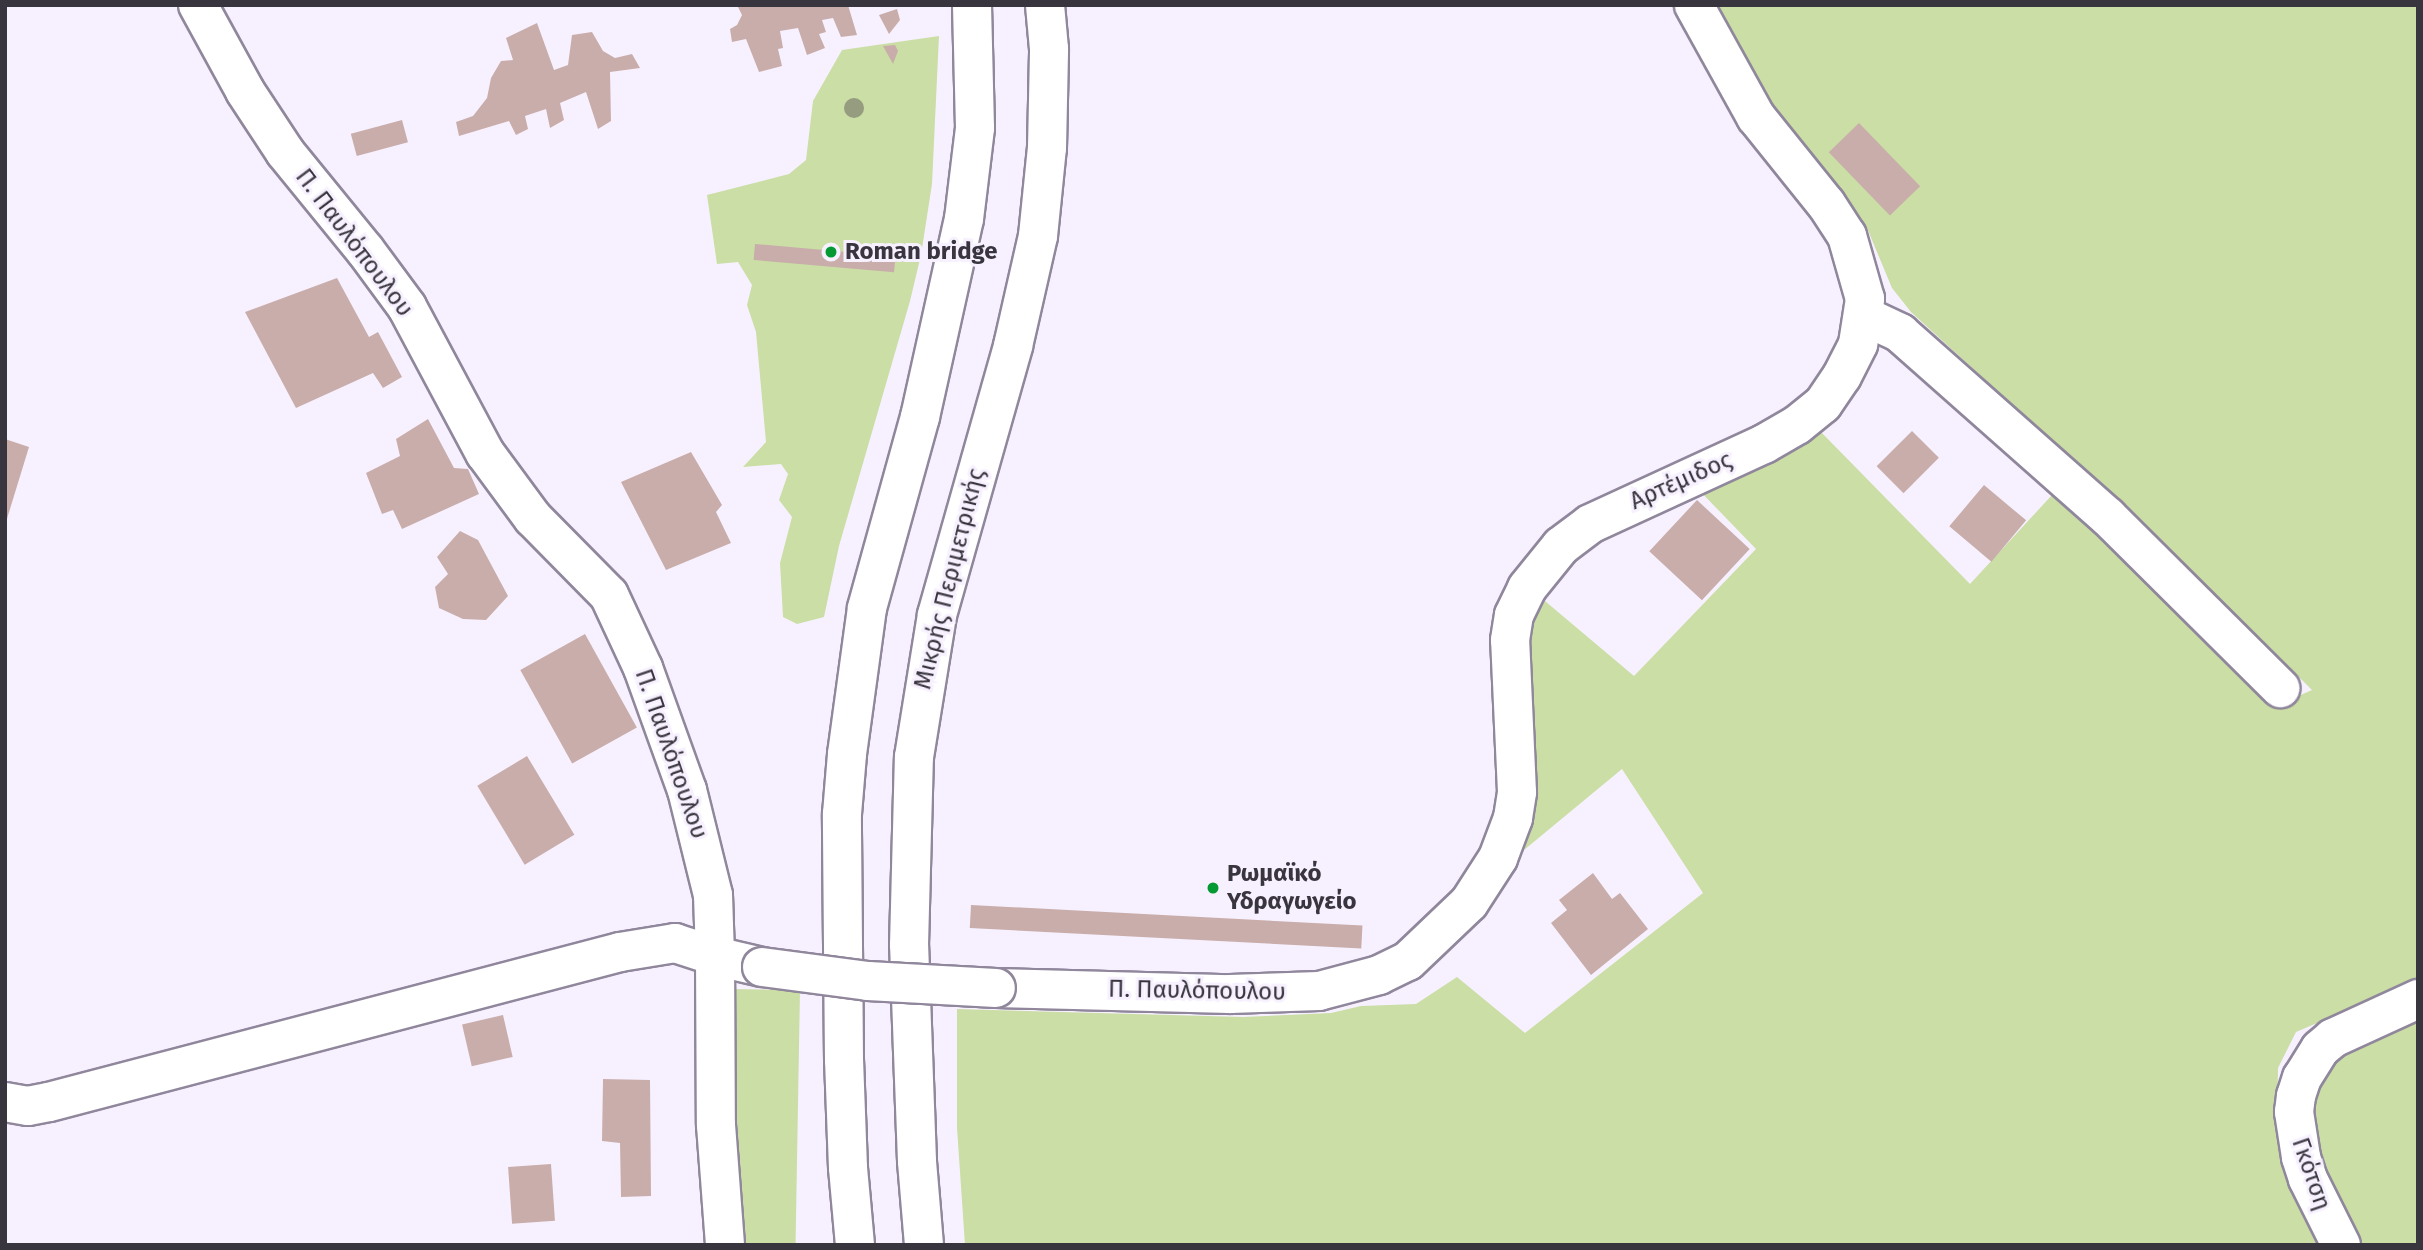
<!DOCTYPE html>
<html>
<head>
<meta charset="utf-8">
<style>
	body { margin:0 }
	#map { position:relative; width:2423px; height:1250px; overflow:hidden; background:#f7f1ff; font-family:"Fira Sans",sans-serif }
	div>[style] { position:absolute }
	.green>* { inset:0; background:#cadea5; transform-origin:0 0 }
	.building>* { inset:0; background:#c9adab; transform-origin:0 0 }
	.roads { filter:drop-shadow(2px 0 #90879c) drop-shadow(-2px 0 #90879c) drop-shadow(0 2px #90879c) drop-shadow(0 -2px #90879c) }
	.minor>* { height:38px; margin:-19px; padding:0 19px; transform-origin:19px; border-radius:19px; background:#fff }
	.major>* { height:38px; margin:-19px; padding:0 19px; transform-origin:19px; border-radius:19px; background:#fff }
	.bridges { filter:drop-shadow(2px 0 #90879c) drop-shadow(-2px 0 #90879c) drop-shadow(0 2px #90879c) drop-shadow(0 -2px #90879c) }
	.minor-bridge>* { height:38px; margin:-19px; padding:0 19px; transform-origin:19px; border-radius:19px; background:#fff }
	.trees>* { width:20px; height:20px; margin:-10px; border-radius:50%; background:#959c7f }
	.dots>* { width:19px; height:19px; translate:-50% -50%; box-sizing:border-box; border:4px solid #f7f1ff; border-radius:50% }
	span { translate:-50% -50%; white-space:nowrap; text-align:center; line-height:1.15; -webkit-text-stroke:6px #f7f1ff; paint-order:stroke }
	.street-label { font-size:24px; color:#39353e }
	.poi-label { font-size:24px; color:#39353e; font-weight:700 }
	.left { translate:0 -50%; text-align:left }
	.frame { position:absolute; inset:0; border:7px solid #39353e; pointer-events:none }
</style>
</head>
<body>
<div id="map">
	<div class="green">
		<i style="clip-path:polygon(1711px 5px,2418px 5px,2418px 980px,2296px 1032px,2278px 1068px,2277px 1120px,2304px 1219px,2320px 1245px,965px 1245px,957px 1128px,957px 1009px,1243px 1017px,1331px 1013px,1361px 1006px,1416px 1004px,1457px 977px,1525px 1033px,1703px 893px,1622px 769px,1524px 850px,1536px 795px,1528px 634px,1539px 596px,1634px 676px,1756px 549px,1697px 488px,1821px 432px,1970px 584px,2052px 495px,2115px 551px,2276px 706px,2312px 690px,2159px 539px,1911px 312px,1892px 288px,1867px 228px,1786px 131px)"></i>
		<i style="clip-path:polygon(939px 36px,932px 184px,921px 255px,910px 301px,839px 546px,824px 617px,797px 624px,783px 617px,780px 563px,792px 517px,779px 500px,788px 474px,781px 464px,743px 467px,766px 442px,756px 332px,747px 305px,752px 285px,738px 262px,717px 264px,707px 195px,789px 174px,806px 160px,813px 101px,842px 50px)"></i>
		<i style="left:730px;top:989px;width:70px;height:256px;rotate:1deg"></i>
		<i style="clip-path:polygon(2418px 1017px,2418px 1245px,2362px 1245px,2320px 1156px,2314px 1117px,2315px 1095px,2327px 1072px,2338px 1059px)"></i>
	</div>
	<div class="building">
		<i style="clip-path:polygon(737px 5px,848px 5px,857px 35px,841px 37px,833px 18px,822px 20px,826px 32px,819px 34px,825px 48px,807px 55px,798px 28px,780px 31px,783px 48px,778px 49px,782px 66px,759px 72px,746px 39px,732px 42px,730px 29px,737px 25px,742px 15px)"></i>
		<i style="clip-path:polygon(897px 9px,900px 20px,889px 34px,879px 15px)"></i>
		<i style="clip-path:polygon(537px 23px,554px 70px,568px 65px,572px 35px,592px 32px,603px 51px,615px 58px,632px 54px,640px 68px,610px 72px,611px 121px,598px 129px,586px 92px,560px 103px,564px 120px,550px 128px,546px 109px,525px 116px,528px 129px,516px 135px,509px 121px,459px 136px,456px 122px,473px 116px,487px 98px,491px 78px,501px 61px,513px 60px,506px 38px)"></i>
		<i style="clip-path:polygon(895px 45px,898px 51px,893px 64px,883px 46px)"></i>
		<i style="left:402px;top:120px;width:23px;height:53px;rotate:75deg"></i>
		<i style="left:1859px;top:123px;width:88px;height:42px;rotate:46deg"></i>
		<i style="left:755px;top:244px;width:141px;height:16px;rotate:5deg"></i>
		<i style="clip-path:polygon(337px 278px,369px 337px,378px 332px,402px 377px,383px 388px,373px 373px,296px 408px,245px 312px)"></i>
		<i style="clip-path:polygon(428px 419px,454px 468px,468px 469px,479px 494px,402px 529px,393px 510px,382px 514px,366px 473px,400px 456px,396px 439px)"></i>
		<i style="left:1912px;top:431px;width:38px;height:50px;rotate:45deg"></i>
		<i style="clip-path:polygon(5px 439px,29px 447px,6px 522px,5px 522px)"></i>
		<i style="clip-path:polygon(691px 452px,722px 505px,716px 512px,731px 543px,666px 570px,621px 482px)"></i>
		<i style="left:1984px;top:485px;width:55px;height:54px;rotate:40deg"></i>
		<i style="left:1697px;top:500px;width:72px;height:70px;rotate:43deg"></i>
		<i style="clip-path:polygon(460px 531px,478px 540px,508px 596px,486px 620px,463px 619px,439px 608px,435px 587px,448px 574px,437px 557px)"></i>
		<i style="left:585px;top:634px;width:107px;height:74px;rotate:61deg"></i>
		<i style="left:527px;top:756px;width:92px;height:58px;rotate:59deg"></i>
		<i style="clip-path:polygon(1593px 873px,1612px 899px,1620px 893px,1648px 929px,1591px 975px,1551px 923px,1567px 910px,1559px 900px)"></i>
		<i style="left:971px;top:905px;width:392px;height:23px;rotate:3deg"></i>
		<i style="left:503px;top:1015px;width:43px;height:42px;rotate:77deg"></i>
		<i style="clip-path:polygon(603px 1079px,650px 1080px,651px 1196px,621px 1197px,620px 1143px,602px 1141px)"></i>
		<i style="left:551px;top:1164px;width:57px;height:43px;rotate:86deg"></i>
	</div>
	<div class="roads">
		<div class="minor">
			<i style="left:198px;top:5px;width:98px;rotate:61.3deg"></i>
			<i style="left:245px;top:91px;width:73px;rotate:56.7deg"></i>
			<i style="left:285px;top:152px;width:127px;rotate:50.8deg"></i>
			<i style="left:365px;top:250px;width:71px;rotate:53.6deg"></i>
			<i style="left:407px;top:307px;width:166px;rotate:61.9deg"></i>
			<i style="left:485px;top:453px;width:81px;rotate:53.6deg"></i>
			<i style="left:533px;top:518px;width:108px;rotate:45.4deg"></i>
			<i style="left:609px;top:595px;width:81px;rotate:65deg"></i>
			<i style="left:643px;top:668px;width:130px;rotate:70.2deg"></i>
			<i style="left:687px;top:790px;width:108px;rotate:76.1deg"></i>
			<i style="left:713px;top:895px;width:61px;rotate:88.1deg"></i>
			<i style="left:715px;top:956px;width:48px;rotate:13.2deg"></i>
			<i style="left:1864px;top:316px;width:40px;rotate:25deg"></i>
			<i style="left:1900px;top:333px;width:278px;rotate:41.5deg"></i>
			<i style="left:2108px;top:517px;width:243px;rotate:44.8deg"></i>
			<i style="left:996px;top:988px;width:234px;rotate:1.5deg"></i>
			<i style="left:1230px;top:994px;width:89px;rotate:-1.9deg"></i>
			<i style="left:1319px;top:991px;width:62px;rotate:-14.9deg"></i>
			<i style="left:1379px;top:975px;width:32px;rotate:-26deg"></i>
			<i style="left:1408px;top:961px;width:84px;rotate:-43.6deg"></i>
			<i style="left:1469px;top:903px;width:54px;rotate:-57.2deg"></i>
			<i style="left:1498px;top:858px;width:43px;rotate:-69.4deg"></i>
			<i style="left:1513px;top:818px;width:26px;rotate:-81deg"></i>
			<i style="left:1517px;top:792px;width:152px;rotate:-92.6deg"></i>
			<i style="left:1510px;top:640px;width:25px;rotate:-81deg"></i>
			<i style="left:1514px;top:615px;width:30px;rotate:-64deg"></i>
			<i style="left:1527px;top:588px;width:54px;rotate:-51deg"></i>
			<i style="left:1561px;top:546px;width:36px;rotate:-37deg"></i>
			<i style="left:1590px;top:524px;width:192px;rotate:-24.7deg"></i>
			<i style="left:1764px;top:444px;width:38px;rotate:-30deg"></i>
			<i style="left:1797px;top:425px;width:33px;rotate:-39deg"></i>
			<i style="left:1823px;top:404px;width:34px;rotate:-56deg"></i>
			<i style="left:1842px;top:376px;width:36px;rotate:-63deg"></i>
			<i style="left:1858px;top:344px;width:46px;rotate:-81.2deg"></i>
			<i style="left:1865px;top:299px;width:66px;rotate:-105.9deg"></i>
			<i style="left:1847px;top:236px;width:38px;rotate:-123deg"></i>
			<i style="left:1826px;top:204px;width:112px;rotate:-128.8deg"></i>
			<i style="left:1756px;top:117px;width:128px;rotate:-119deg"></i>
			<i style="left:5px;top:1102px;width:23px;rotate:10deg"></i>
			<i style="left:28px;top:1106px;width:21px;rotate:-11deg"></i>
			<i style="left:49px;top:1102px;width:590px;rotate:-14.72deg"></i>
			<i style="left:620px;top:952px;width:56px;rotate:-9.3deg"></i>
			<i style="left:675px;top:943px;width:42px;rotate:18deg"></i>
			<i style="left:715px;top:956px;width:169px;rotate:89.7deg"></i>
			<i style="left:716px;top:1125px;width:120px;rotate:85.7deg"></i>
			<i style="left:2341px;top:1245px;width:74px;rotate:-116.6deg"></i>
			<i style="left:2308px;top:1179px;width:23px;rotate:-108deg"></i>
			<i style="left:2301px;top:1157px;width:46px;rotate:-98.8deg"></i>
			<i style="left:2294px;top:1112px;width:16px;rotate:-83deg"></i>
			<i style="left:2296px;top:1096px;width:19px;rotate:-72deg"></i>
			<i style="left:2302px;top:1078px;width:34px;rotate:-58deg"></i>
			<i style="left:2320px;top:1049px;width:17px;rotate:-40deg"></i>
			<i style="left:2333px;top:1038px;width:94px;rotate:-24.6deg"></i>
		</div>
		<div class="major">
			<i style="left:855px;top:1245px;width:77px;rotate:-95.2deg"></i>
			<i style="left:848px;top:1168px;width:108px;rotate:-92.1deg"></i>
			<i style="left:844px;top:1060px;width:246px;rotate:-90.5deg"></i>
			<i style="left:842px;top:814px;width:60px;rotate:-85.2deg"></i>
			<i style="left:847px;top:754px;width:147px;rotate:-82.2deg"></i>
			<i style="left:867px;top:608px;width:198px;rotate:-74.5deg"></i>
			<i style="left:920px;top:417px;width:203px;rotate:-77.5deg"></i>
			<i style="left:964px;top:219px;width:92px;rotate:-83.1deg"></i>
			<i style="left:975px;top:128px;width:123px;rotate:-91.4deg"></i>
			<i style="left:924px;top:1245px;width:84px;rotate:-94.8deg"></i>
			<i style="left:917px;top:1161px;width:216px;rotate:-92.1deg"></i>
			<i style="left:909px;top:945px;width:188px;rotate:-88.5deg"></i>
			<i style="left:914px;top:757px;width:144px;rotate:-80.8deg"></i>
			<i style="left:937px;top:615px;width:280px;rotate:-74.2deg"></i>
			<i style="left:1013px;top:346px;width:113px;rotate:-77.2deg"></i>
			<i style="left:1038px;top:236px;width:88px;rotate:-84.2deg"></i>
			<i style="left:1047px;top:148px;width:99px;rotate:-88.8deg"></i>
			<i style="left:1049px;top:49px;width:44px;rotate:-95.2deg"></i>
		</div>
	</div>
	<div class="bridges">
		<div class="minor-bridge">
			<i style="left:762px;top:967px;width:107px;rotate:7.5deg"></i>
			<i style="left:868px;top:981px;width:128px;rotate:3.1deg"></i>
		</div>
	</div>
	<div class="trees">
		<i style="left:854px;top:108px"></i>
	</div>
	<div class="dots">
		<i style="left:831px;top:252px;background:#049932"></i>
		<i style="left:1213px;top:888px;background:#049932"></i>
	</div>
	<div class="street-label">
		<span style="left:354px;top:243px;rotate:53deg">Π. Παυλόπουλου</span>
		<span style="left:1681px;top:481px;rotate:-24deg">Αρτέμιδος</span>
		<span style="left:950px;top:579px;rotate:-76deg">Μικρής Περιμετρικής</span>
		<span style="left:671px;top:754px;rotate:71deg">Π. Παυλόπουλου</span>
		<span style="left:1197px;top:991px;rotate:1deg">Π. Παυλόπουλου</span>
		<span style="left:2311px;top:1174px;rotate:71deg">Γκότση</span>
	</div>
	<div class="poi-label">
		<span class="left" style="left:845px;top:252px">Roman bridge</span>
		<span class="left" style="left:1227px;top:888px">Ρωμαϊκό<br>Υδραγωγείο</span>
	</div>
	<div class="frame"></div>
</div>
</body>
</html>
